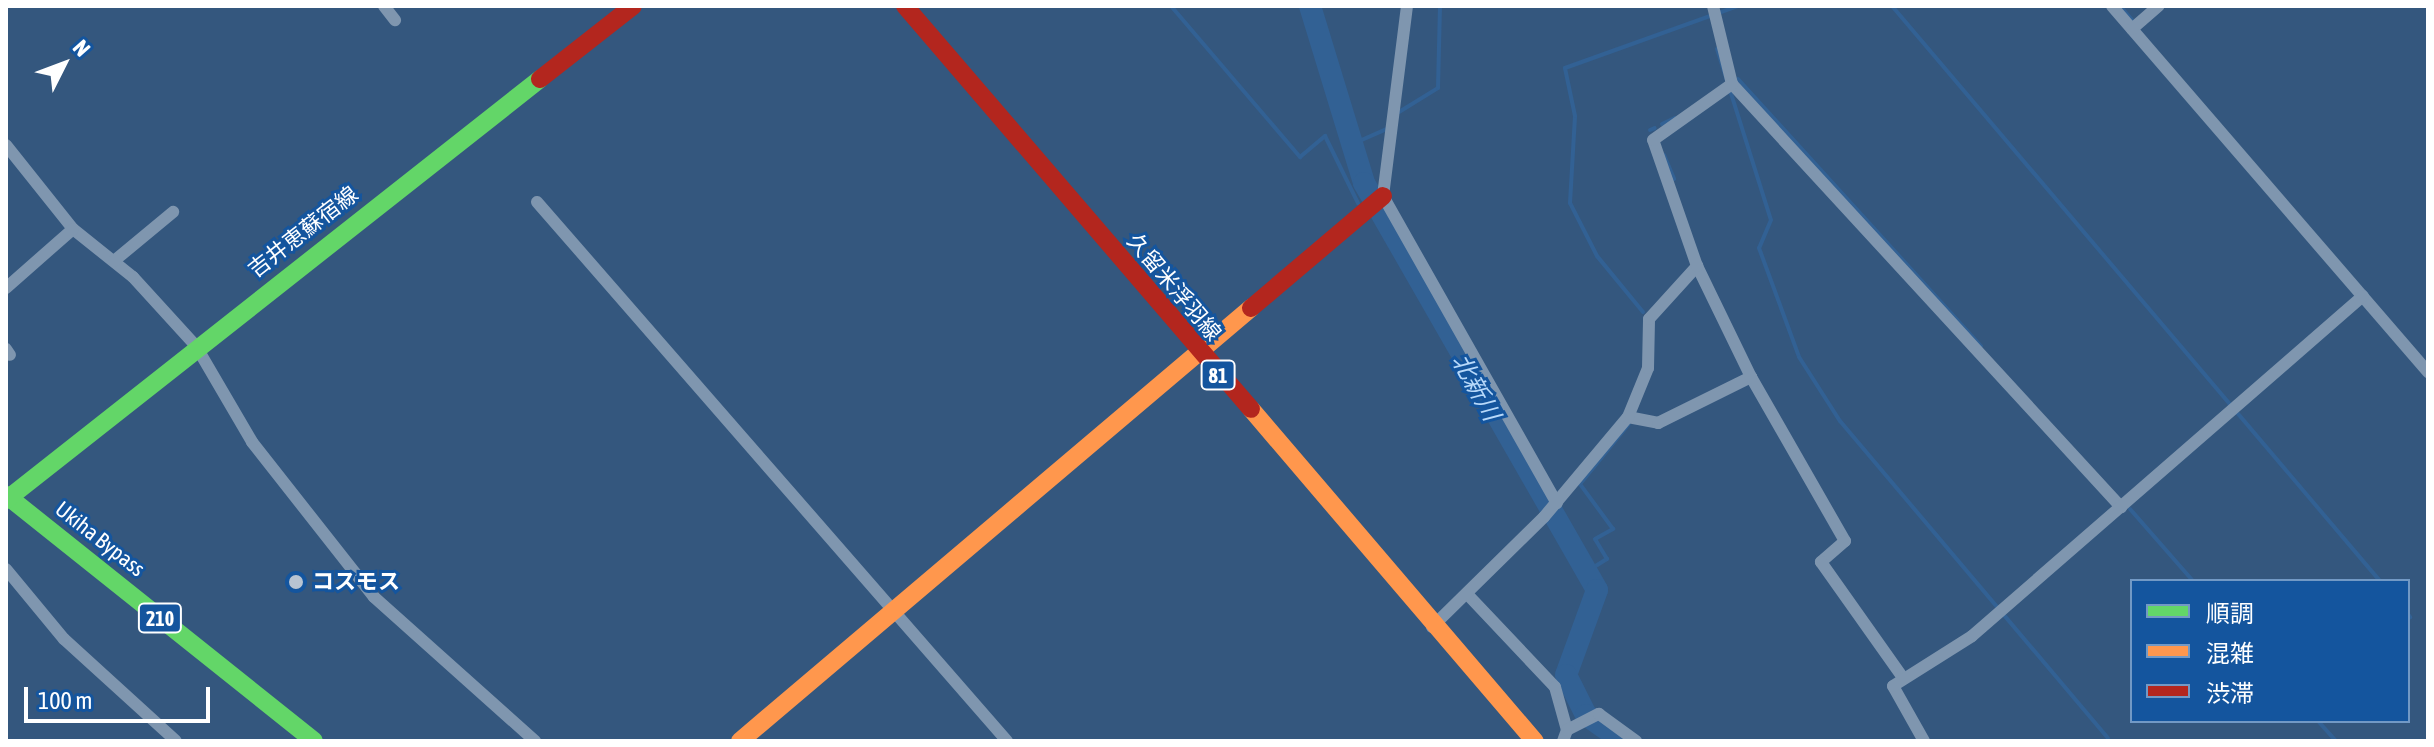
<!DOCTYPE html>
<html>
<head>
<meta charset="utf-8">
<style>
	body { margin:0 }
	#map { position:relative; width:2434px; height:747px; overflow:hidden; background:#34577e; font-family:"Asap Condensed","Noto Sans JP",sans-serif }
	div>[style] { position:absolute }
	.stream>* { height:4px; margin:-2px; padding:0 2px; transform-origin:2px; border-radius:2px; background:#326194 }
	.river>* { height:22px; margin:-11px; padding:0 11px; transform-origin:11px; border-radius:11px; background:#326194 }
	.street>* { height:12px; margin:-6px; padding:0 6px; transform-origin:6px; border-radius:6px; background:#7f96af }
	.fast>* { height:18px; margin:-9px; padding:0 9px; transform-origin:9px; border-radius:9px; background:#63d668 }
	.slow>* { height:18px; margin:-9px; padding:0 9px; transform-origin:9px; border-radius:9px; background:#ff974d }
	.jam>* { height:18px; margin:-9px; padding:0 9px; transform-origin:9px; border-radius:9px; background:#b3261e }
	.dots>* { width:22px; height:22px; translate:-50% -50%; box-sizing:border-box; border:4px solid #14559e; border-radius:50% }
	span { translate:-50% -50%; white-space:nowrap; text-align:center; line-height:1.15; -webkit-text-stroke:6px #14559e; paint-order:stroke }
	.shield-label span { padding:2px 6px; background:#14559e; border:2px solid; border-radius:6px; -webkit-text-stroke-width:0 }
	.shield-label { font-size:20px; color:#fff; font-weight:700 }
	.street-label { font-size:22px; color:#fff }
	.poi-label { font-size:22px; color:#fff; font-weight:700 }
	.left { translate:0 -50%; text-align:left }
	.water-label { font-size:24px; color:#b8d9fa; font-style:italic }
	.frame { position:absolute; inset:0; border:8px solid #fff; pointer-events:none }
	.legend { position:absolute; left:2130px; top:579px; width:280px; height:144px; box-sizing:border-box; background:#14559e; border:2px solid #7299c5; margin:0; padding:10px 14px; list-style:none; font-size:24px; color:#fff }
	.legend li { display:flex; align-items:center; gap:16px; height:40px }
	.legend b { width:40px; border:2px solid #7299c5 }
	.north { position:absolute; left:24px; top:24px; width:80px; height:80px; -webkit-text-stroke:6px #14559e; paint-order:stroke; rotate:48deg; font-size:22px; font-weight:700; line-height:32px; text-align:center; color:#fff }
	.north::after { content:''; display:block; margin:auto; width:28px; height:36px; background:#fff; clip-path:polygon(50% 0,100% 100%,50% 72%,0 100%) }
	.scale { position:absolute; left:24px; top:687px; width:186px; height:36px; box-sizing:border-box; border:4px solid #fff; border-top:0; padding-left:10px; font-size:24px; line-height:28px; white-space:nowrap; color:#fff; -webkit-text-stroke:6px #14559e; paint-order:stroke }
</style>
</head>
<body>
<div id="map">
	<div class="stream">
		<i style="left:1171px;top:6px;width:199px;rotate:49.5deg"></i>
		<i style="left:1300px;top:157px;width:33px;rotate:-40deg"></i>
		<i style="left:1325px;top:136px;width:75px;rotate:63.8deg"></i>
		<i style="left:1892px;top:6px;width:754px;rotate:49.68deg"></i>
		<i style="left:2120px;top:6px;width:18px;rotate:49deg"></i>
		<i style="left:1717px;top:49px;width:179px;rotate:72.5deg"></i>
		<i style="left:1771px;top:220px;width:30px;rotate:113deg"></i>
		<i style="left:1759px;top:248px;width:116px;rotate:69.8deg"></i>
		<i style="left:1799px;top:357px;width:76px;rotate:57.4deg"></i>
		<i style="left:1840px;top:421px;width:415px;rotate:49.8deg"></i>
		<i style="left:1738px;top:79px;width:361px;rotate:47.7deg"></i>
		<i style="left:1399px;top:112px;width:46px;rotate:-31.6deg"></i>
		<i style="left:1438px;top:88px;width:82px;rotate:-88.6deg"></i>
		<i style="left:1662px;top:124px;width:14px;rotate:-25deg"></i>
		<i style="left:1650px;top:130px;width:5px;rotate:-22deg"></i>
		<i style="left:1348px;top:146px;width:45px;rotate:-23.7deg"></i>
		<i style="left:1664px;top:155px;width:26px;rotate:67deg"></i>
		<i style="left:1370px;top:195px;width:1px;rotate:-90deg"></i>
		<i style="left:1643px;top:312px;width:72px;rotate:-129.4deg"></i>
		<i style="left:1597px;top:256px;width:59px;rotate:-117deg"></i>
		<i style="left:1570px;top:203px;width:87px;rotate:-86.7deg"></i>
		<i style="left:1575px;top:116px;width:49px;rotate:-101.8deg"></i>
		<i style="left:1565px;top:68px;width:184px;rotate:-19.7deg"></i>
		<i style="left:2130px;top:509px;width:96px;rotate:48.8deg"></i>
		<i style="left:1586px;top:572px;width:25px;rotate:-32deg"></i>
		<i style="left:1607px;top:559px;width:23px;rotate:-121deg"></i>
		<i style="left:1595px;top:539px;width:21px;rotate:-29deg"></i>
		<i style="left:1613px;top:529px;width:56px;rotate:-126.3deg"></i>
		<i style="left:1580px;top:484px;width:77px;rotate:-50.8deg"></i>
		<i style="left:2408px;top:614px;width:4px;rotate:56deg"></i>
		<i style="left:2318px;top:721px;width:27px;rotate:48deg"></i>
	</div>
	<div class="river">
		<i style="left:1310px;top:6px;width:185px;rotate:73deg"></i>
		<i style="left:1364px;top:183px;width:469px;rotate:60.2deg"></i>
		<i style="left:1597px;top:590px;width:90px;rotate:110deg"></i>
		<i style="left:1566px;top:675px;width:45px;rotate:63.4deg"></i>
		<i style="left:1586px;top:715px;width:45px;rotate:35.1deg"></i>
	</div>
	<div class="street">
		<i style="left:384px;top:6px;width:18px;rotate:52deg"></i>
		<i style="left:1407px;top:6px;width:192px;rotate:97.2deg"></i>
		<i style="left:1383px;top:196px;width:353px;rotate:60.5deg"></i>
		<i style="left:1713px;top:6px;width:80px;rotate:76.3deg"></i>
		<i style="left:1732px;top:84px;width:575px;rotate:47.4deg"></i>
		<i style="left:2112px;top:6px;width:484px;rotate:49.2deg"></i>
		<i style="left:2132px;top:29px;width:35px;rotate:-41deg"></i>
		<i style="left:6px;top:145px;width:107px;rotate:51.4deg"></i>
		<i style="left:73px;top:229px;width:77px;rotate:38.7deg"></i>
		<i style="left:133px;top:277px;width:93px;rotate:47.6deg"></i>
		<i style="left:196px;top:346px;width:111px;rotate:59.7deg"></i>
		<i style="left:252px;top:442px;width:197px;rotate:51.8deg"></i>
		<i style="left:374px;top:597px;width:216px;rotate:41.8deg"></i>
		<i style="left:537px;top:202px;width:715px;rotate:48.91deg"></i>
		<i style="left:114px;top:261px;width:77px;rotate:-39.7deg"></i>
		<i style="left:6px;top:288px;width:89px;rotate:-41.4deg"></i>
		<i style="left:6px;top:349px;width:7px;rotate:56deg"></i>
		<i style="left:1751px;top:377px;width:189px;rotate:60.2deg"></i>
		<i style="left:1845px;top:541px;width:32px;rotate:139deg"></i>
		<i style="left:1821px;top:562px;width:142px;rotate:54.7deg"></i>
		<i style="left:1628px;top:417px;width:31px;rotate:11deg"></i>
		<i style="left:1658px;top:423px;width:104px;rotate:-26.3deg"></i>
		<i style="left:1751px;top:377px;width:123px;rotate:-115.9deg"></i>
		<i style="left:6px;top:569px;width:91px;rotate:50.4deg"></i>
		<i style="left:64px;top:639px;width:151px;rotate:42.3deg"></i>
		<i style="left:1469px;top:596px;width:125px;rotate:46.6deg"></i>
		<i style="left:1555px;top:687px;width:45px;rotate:74.4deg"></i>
		<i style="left:1432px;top:627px;width:157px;rotate:-44.5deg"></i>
		<i style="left:1544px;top:517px;width:131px;rotate:-50deg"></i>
		<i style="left:1628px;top:417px;width:53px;rotate:-67.8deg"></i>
		<i style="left:1648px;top:368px;width:49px;rotate:-88.8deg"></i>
		<i style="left:1649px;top:319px;width:72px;rotate:-47.8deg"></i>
		<i style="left:1697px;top:266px;width:133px;rotate:-109.2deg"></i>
		<i style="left:1653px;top:140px;width:97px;rotate:-35.3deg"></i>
		<i style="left:1563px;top:741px;width:12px;rotate:-70deg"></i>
		<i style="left:1567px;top:730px;width:36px;rotate:-27deg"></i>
		<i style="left:1599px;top:714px;width:46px;rotate:36.1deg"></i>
		<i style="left:1924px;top:741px;width:63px;rotate:-119.4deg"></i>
		<i style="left:1893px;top:686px;width:93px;rotate:-32.3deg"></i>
		<i style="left:1972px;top:636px;width:518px;rotate:-41.01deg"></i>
	</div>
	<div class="fast">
		<i style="left:6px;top:495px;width:394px;rotate:38.6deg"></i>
		<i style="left:6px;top:500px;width:680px;rotate:-38.25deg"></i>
	</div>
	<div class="slow">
		<i style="left:1251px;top:409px;width:437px;rotate:49.5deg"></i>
		<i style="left:740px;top:741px;width:670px;rotate:-40.28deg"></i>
	</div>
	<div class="jam">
		<i style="left:905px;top:6px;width:531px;rotate:49.35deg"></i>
		<i style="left:540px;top:79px;width:118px;rotate:-38.1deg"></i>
		<i style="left:1251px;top:308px;width:173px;rotate:-40.3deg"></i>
	</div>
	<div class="dots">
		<i style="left:296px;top:582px;background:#b8c4d2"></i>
	</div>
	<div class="shield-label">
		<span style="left:1218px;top:375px">81</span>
		<span style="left:160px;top:618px">210</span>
	</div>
	<div class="street-label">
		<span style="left:303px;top:232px;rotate:-38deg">吉井恵蘇宿線</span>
		<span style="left:1174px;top:287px;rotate:50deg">久留米浮羽線</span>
		<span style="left:100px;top:539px;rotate:38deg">Ukiha Bypass</span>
	</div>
	<div class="poi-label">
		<span class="left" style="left:312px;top:582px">コスモス</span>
	</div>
	<div class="water-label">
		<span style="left:1476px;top:387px;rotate:61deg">北新川</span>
	</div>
	<div class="frame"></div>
	<ul class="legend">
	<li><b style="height:10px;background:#63d668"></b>順調</li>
	<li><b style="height:10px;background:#ff974d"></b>混雑</li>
	<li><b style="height:10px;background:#b3261e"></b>渋滞</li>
	</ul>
	<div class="north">N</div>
	<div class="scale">100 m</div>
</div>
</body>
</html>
